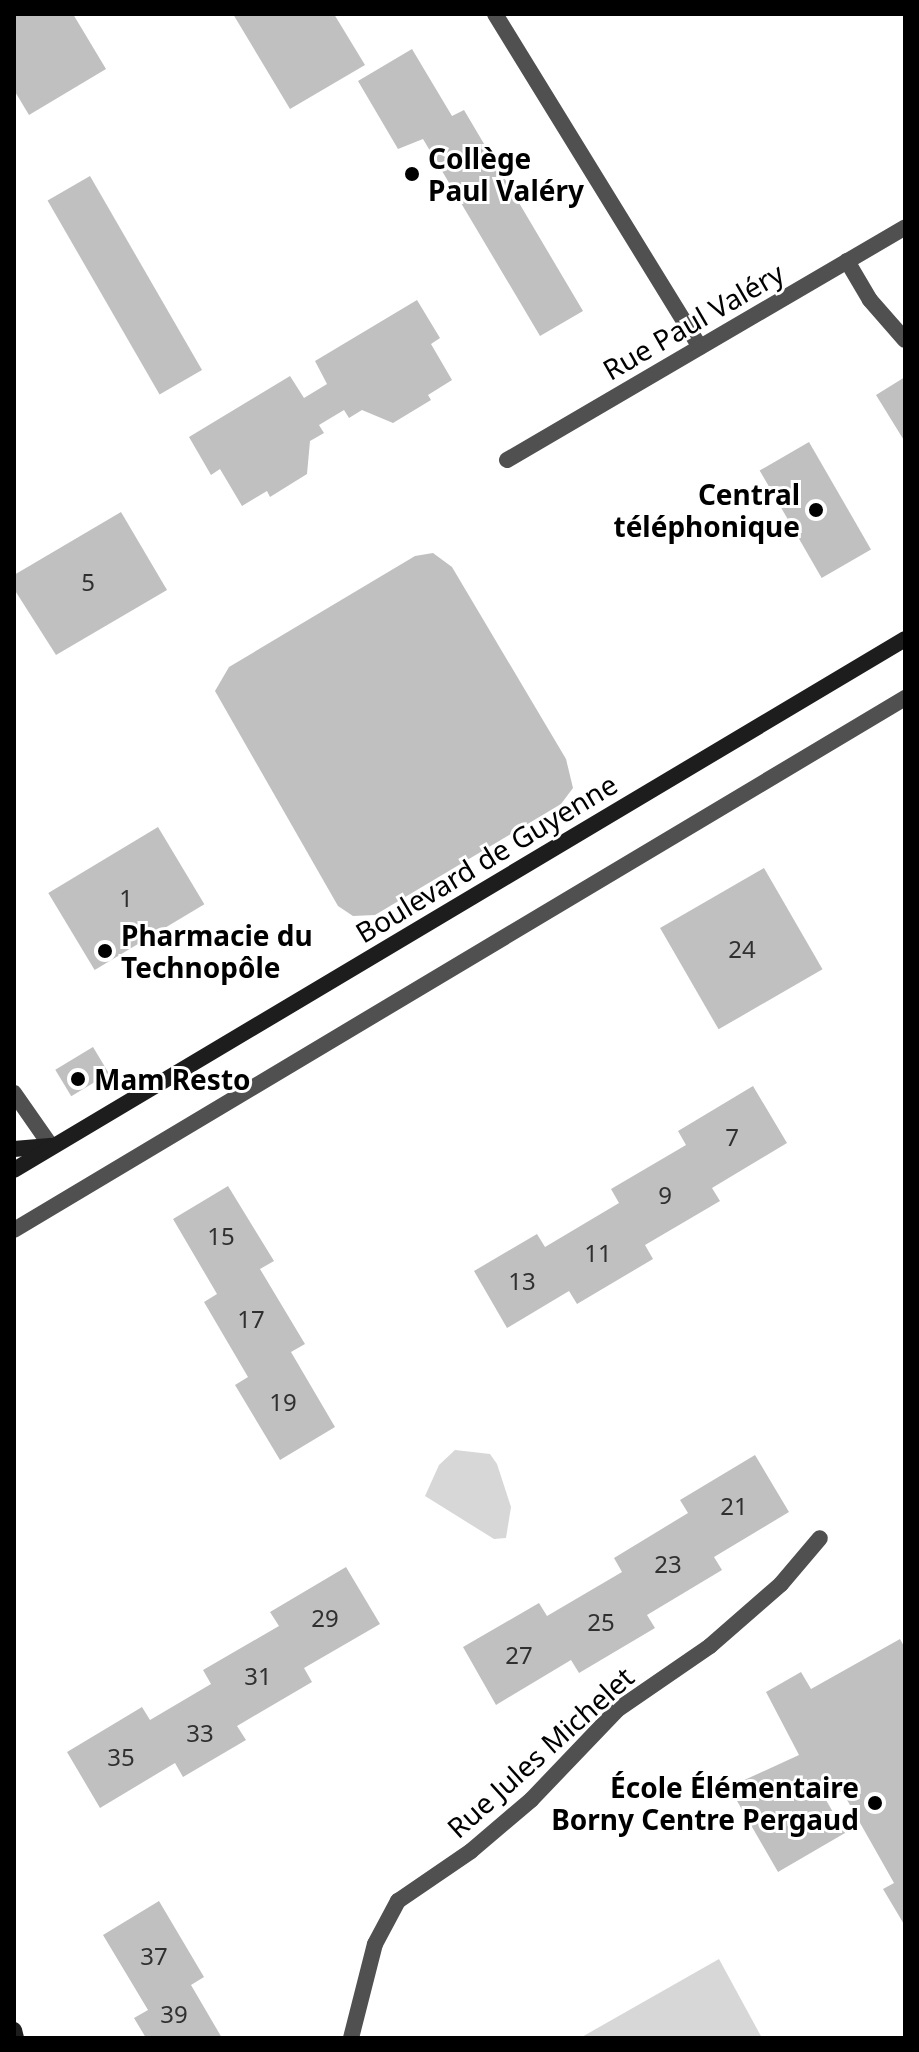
<!DOCTYPE html>
<html>
<head>
<meta charset="utf-8">
<style>
	body { margin:0 }
	#map { position:relative; width:919px; height:2052px; overflow:hidden; background:#fff; font-family:"Noto Sans",sans-serif }
	div>[style] { position:absolute }
	.green>* { inset:0; background:#d7d7d7 }
	.building>* { inset:0; background:#c0c0c0; transform-origin:0 0 }
	.service>* { height:16px; margin:-8px; padding:0 8px; transform-origin:8px; border-radius:8px; background:#505050 }
	.minor>* { height:16px; margin:-8px; padding:0 8px; transform-origin:8px; border-radius:8px; background:#505050 }
	.secondary>* { height:16px; margin:-8px; padding:0 8px; transform-origin:8px; border-radius:8px; background:#1d1d1d }
	.dots>* { width:22px; height:22px; translate:-50% -50%; box-sizing:border-box; border:4px solid #fff; border-radius:50% }
	span { translate:-50% -50%; white-space:nowrap; text-align:center; line-height:1.15; -webkit-text-stroke:6px #fff; paint-order:stroke }
	.number-label { font-size:24px; color:#303030 }
	.number-label span { -webkit-text-stroke-width:0 }
	.poi-label { font-size:28px; color:#000; font-weight:700 }
	.left { translate:0 -50%; text-align:left }
	.right { translate:-100% -50%; text-align:right }
	.street-label { font-size:28px; color:#000 }
	.frame { position:absolute; inset:0; border:16px solid #000; pointer-events:none }
</style>
</head>
<body>
<div id="map">
	<div class="green">
		<i style="clip-path:polygon(455px 1450px,490px 1454px,497px 1464px,511px 1507px,506px 1538px,494px 1539px,425px 1496px,439px 1465px)"></i>
		<i style="clip-path:polygon(719px 1959px,762px 2038px,580px 2038px)"></i>
	</div>
	<div class="building">
		<i style="clip-path:polygon(14px 14px,73px 14px,106px 69px,29px 115px,14px 90px)"></i>
		<i style="clip-path:polygon(233px 14px,334px 14px,365px 65px,290px 109px)"></i>
		<i style="clip-path:polygon(412px 49px,452px 116px,464px 110px,583px 311px,540px 336px,423px 139px,398px 149px,358px 81px)"></i>
		<i style="left:90px;top:176px;width:224px;height:49px;rotate:60deg"></i>
		<i style="clip-path:polygon(417px 300px,440px 338px,431px 344px,452px 380px,428px 395px,431px 400px,393px 423px,362px 410px,349px 418px,344px 410px,319px 425px,324px 433px,310px 441px,307px 474px,270px 497px,267px 491px,242px 506px,220px 469px,211px 475px,189px 437px,290px 376px,304px 398px,327px 384px,315px 361px)"></i>
		<i style="clip-path:polygon(905px 377px,905px 442px,876px 395px)"></i>
		<i style="left:809px;top:442px;width:124px;height:57px;rotate:60deg"></i>
		<i style="clip-path:polygon(121px 512px,167px 590px,56px 655px,14px 589px,14px 575px)"></i>
		<i style="clip-path:polygon(433px 553px,452px 567px,566px 759px,573px 788px,561px 804px,375px 915px,353px 916px,338px 906px,215px 691px,229px 667px,415px 556px)"></i>
		<i style="left:158px;top:827px;width:90px;height:128px;rotate:59deg"></i>
		<i style="left:764px;top:868px;width:117px;height:120px;rotate:60deg"></i>
		<i style="left:93px;top:1047px;width:31px;height:44px;rotate:59deg"></i>
		<i style="clip-path:polygon(753px 1086px,787px 1143px,712px 1188px,720px 1201px,645px 1245px,653px 1259px,577px 1304px,569px 1291px,507px 1328px,474px 1271px,537px 1234px,545px 1247px,619px 1203px,611px 1189px,686px 1145px,678px 1131px)"></i>
		<i style="clip-path:polygon(228px 1186px,274px 1261px,260px 1269px,305px 1344px,291px 1352px,335px 1427px,280px 1460px,235px 1385px,248px 1377px,204px 1302px,217px 1294px,173px 1219px)"></i>
		<i style="clip-path:polygon(755px 1455px,789px 1512px,714px 1557px,722px 1570px,647px 1615px,655px 1628px,579px 1673px,571px 1660px,496px 1705px,463px 1647px,539px 1603px,547px 1616px,622px 1572px,614px 1558px,688px 1513px,680px 1500px)"></i>
		<i style="clip-path:polygon(346px 1567px,380px 1624px,304px 1668px,312px 1682px,237px 1726px,246px 1740px,183px 1777px,175px 1763px,100px 1808px,67px 1752px,142px 1707px,150px 1720px,211px 1684px,203px 1670px,279px 1626px,270px 1612px)"></i>
		<i style="clip-path:polygon(900px 1639px,905px 1648px,905px 1926px,883px 1889px,894px 1883px,842px 1791px,826px 1800px,845px 1833px,778px 1872px,729px 1787px,799px 1755px,766px 1692px,801px 1672px,811px 1689px)"></i>
		<i style="clip-path:polygon(159px 1901px,204px 1977px,191px 1985px,222px 2038px,146px 2038px,134px 2018px,148px 2010px,103px 1935px)"></i>
	</div>
	<div class="service">
		<i style="left:495px;top:14px;width:391px;rotate:58.4deg"></i>
		<i style="left:847px;top:261px;width:45px;rotate:59.5deg"></i>
		<i style="left:870px;top:300px;width:53px;rotate:48.8deg"></i>
		<i style="left:14px;top:1230px;width:1038px;rotate:-30.84deg"></i>
	</div>
	<div class="minor">
		<i style="left:507px;top:460px;width:461px;rotate:-30.3deg"></i>
		<i style="left:14px;top:1093px;width:65px;rotate:55.1deg"></i>
		<i style="left:351px;top:2038px;width:97px;rotate:-75.7deg"></i>
		<i style="left:375px;top:1944px;width:49px;rotate:-61.9deg"></i>
		<i style="left:398px;top:1901px;width:88px;rotate:-34.4deg"></i>
		<i style="left:471px;top:1851px;width:79px;rotate:-40.4deg"></i>
		<i style="left:531px;top:1800px;width:124px;rotate:-46.3deg"></i>
		<i style="left:617px;top:1710px;width:113px;rotate:-34.5deg"></i>
		<i style="left:710px;top:1646px;width:94px;rotate:-41.1deg"></i>
		<i style="left:781px;top:1584px;width:60px;rotate:-49.7deg"></i>
	</div>
	<div class="secondary">
		<i style="left:14px;top:1149px;width:36px;rotate:-5deg"></i>
		<i style="left:14px;top:1170px;width:1037px;rotate:-30.79deg"></i>
		<i style="left:14px;top:2030px;width:8px;rotate:76deg"></i>
	</div>
	<div class="dots">
		<i style="left:412px;top:174px;background:#000"></i>
		<i style="left:816px;top:510px;background:#000"></i>
		<i style="left:105px;top:951px;background:#000"></i>
		<i style="left:78px;top:1079px;background:#000"></i>
		<i style="left:875px;top:1803px;background:#000"></i>
	</div>
	<div class="number-label">
		<span style="left:88px;top:582px">5</span>
		<span style="left:126px;top:898px">1</span>
		<span style="left:742px;top:949px">24</span>
		<span style="left:732px;top:1137px">7</span>
		<span style="left:665px;top:1195px">9</span>
		<span style="left:221px;top:1236px">15</span>
		<span style="left:598px;top:1253px">11</span>
		<span style="left:522px;top:1281px">13</span>
		<span style="left:251px;top:1319px">17</span>
		<span style="left:283px;top:1402px">19</span>
		<span style="left:734px;top:1506px">21</span>
		<span style="left:668px;top:1564px">23</span>
		<span style="left:325px;top:1618px">29</span>
		<span style="left:601px;top:1622px">25</span>
		<span style="left:519px;top:1655px">27</span>
		<span style="left:258px;top:1676px">31</span>
		<span style="left:200px;top:1733px">33</span>
		<span style="left:121px;top:1757px">35</span>
		<span style="left:154px;top:1956px">37</span>
		<span style="left:174px;top:2014px">39</span>
	</div>
	<div class="poi-label">
		<span class="left" style="left:428px;top:174px">Collège<br>Paul Valéry</span>
		<span class="right" style="left:800px;top:510px">Central<br>téléphonique</span>
		<span class="left" style="left:121px;top:951px">Pharmacie du<br>Technopôle</span>
		<span class="left" style="left:94px;top:1079px">Mam Resto</span>
		<span class="right" style="left:859px;top:1803px">École Élémentaire<br>Borny Centre Pergaud</span>
	</div>
	<div class="street-label">
		<span style="left:693px;top:321px;rotate:-30deg">Rue Paul Valéry</span>
		<span style="left:486px;top:858px;rotate:-31deg">Boulevard de Guyenne</span>
		<span style="left:540px;top:1752px;rotate:-42deg">Rue Jules Michelet</span>
	</div>
	<div class="frame"></div>
</div>
</body>
</html>
